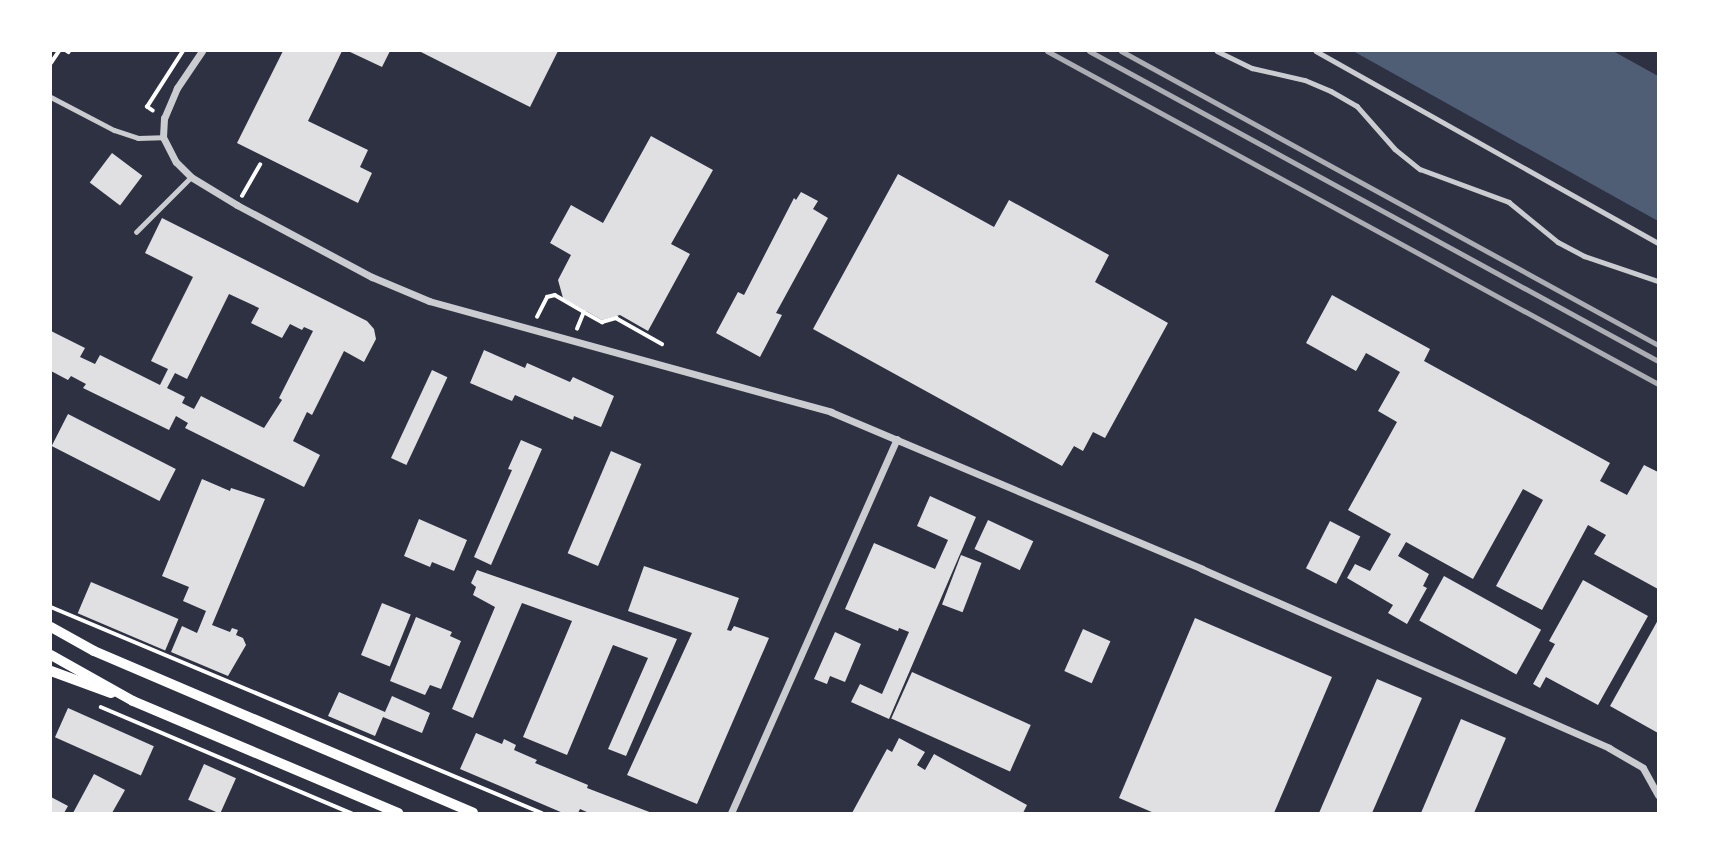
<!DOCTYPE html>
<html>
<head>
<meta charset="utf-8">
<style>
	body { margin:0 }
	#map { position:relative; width:1709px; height:864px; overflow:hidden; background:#2d3142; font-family:"Libre Baskerville",serif }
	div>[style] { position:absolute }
	.water>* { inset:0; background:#4f5d75 }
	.building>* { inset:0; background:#e0e0e3; transform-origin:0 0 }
	.path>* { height:3.5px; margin:-1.75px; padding:0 1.75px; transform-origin:1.75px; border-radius:1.75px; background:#fff }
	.service>* { height:4.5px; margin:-2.25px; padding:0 2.25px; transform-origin:2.25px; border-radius:2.25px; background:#caccd0 }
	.minor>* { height:7px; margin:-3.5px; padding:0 3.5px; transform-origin:3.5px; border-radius:3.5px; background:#caccd0 }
	.secondary>* { height:10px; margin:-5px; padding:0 5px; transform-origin:5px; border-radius:5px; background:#fff }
	.rail>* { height:5px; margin:-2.5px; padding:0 2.5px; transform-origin:2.5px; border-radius:2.5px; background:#abadb3 }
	span { translate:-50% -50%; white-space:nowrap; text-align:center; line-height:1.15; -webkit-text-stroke:6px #fff; paint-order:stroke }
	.frame { position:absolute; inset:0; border:52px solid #fff; pointer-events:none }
</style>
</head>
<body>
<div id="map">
	<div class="water">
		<i style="clip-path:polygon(1353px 51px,1613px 51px,1658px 76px,1658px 221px)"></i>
	</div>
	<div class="building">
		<i style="clip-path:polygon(283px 51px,342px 51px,308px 121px,368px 150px,360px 167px,372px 173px,358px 203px,237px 143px)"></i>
		<i style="clip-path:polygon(348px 51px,390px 51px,382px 67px)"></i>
		<i style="clip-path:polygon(419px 51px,558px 51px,530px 107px)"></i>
		<i style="clip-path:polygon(651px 136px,713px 170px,671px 244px,690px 254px,648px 331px,620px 315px,602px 320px,563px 298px,558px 280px,571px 255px,550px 243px,571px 205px,603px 223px)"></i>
		<i style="left:112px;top:153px;width:38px;height:37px;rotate:37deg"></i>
		<i style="clip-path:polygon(898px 174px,994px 227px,1009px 200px,1109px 255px,1095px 282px,1168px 323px,1105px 438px,1093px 432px,1083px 451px,1074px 446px,1062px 466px,813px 329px)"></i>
		<i style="clip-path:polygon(801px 192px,818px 201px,813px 209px,828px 218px,776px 313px,782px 315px,760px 357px,716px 333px,738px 292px,744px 295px,794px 198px,796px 200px)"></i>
		<i style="clip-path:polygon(evenodd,162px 218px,367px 321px,374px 329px,376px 339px,364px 362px,344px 351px,312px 415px,307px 412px,293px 441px,320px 455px,304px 487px,185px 428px,188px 423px,176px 416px,169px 430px,83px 388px,86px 384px,71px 376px,68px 380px,51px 371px,51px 331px,85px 348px,80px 357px,95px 364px,100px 355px,160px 385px,168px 369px,151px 361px,193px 277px,145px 253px,162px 218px,229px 294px,259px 308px,251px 323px,282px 338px,290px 324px,302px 330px,304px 327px,313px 331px,279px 398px,282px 400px,264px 428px,201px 396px,194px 409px,182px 403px,185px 397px,167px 388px,175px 373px,187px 379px,229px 294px)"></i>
		<i style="clip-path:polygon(1332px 295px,1430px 349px,1424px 361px,1610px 463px,1600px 481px,1627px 495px,1644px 465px,1658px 472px,1658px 589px,1594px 554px,1606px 535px,1588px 525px,1542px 610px,1496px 586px,1543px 500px,1523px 489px,1473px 579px,1406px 542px,1398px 556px,1429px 574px,1423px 586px,1427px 588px,1407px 624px,1388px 613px,1393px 605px,1347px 578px,1355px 564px,1370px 571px,1391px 534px,1348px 510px,1397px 422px,1378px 411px,1400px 372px,1366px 353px,1356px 371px,1306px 343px)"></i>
		<i style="clip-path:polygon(484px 350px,525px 368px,527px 363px,570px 382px,573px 377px,614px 396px,601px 427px,574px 416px,573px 420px,515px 395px,512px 401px,470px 383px)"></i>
		<i style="left:432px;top:370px;width:17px;height:97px;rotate:25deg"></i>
		<i style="left:68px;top:414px;width:121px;height:36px;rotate:27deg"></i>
		<i style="clip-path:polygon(521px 440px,542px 449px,491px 565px,474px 557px,512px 470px,508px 469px)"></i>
		<i style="left:611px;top:451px;width:33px;height:111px;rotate:23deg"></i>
		<i style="clip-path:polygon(202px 479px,230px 491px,231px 488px,265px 499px,212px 625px,230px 632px,232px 628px,238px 630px,236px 635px,243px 638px,246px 645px,228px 676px,171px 652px,182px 626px,197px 633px,206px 611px,183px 601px,189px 587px,162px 576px)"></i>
		<i style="clip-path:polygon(930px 496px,976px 517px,889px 719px,851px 702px,860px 684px,882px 694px,909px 632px,899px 628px,898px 631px,845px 609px,874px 543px,935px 569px,948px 540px,917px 526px)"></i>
		<i style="clip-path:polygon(419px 519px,467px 540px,454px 571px,432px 562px,430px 567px,404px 556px)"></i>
		<i style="left:988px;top:520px;width:50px;height:32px;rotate:25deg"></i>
		<i style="left:1330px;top:521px;width:34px;height:53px;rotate:27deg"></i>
		<i style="left:961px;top:555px;width:22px;height:53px;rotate:21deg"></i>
		<i style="clip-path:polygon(644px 566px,739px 598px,727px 630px,731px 631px,734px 626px,769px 638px,697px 804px,627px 775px,692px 633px,628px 611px)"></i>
		<i style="clip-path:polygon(477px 570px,677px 639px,626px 756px,608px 749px,648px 658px,613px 645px,567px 755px,523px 737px,572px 621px,522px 603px,473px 718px,452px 709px,495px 607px,473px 595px,476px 587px,471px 583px)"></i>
		<i style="left:1444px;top:576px;width:111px;height:51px;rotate:29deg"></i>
		<i style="clip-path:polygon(1583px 580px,1648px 616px,1598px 705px,1546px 677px,1540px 688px,1533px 684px,1555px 644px,1549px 641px)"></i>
		<i style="left:91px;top:582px;width:95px;height:34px;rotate:23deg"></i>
		<i style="left:382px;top:603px;width:31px;height:56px;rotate:22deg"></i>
		<i style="clip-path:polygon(416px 617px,452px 632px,450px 636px,461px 641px,441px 689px,430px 685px,425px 695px,390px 681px)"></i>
		<i style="clip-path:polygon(1195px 618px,1332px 677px,1274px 813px,1154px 813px,1119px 798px)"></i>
		<i style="clip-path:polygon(1658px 620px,1658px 733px,1610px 706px)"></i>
		<i style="left:1083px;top:629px;width:30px;height:46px;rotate:24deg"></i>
		<i style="clip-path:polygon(835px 632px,861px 644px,845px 682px,830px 676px,827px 684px,814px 679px)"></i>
		<i style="left:912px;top:672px;width:130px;height:51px;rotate:24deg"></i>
		<i style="clip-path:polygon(1377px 679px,1422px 698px,1372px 813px,1319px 813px)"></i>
		<i style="clip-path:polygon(339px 692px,385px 712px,392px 696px,430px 713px,422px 733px,383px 717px,375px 736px,328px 716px)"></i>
		<i style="left:68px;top:708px;width:94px;height:32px;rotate:24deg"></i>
		<i style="clip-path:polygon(1461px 719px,1506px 738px,1474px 813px,1421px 813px)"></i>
		<i style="clip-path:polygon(476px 733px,502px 744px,504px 739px,516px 745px,514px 750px,537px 760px,535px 763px,588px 785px,587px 788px,652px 813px,589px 813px,580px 809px,578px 813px,563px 813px,460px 769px)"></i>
		<i style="clip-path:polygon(899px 738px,925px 752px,917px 765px,925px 770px,934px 754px,1027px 805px,1023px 813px,852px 813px,887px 749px,892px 752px)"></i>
		<i style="left:204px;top:764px;width:35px;height:39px;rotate:24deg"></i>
		<i style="clip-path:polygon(94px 774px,125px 790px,112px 813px,73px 813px)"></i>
		<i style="clip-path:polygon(51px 797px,68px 806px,64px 813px,51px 813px)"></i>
	</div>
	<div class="path">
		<i style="left:67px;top:51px;width:2px;rotate:27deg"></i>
		<i style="left:51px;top:63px;width:14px;rotate:-56deg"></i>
		<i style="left:153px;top:111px;width:7px;rotate:-146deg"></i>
		<i style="left:147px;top:107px;width:67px;rotate:-57.3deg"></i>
		<i style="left:242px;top:196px;width:36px;rotate:-60deg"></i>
		<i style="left:537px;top:317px;width:22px;rotate:-63deg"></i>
		<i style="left:547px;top:297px;width:8px;rotate:-14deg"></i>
		<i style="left:555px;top:295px;width:34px;rotate:30deg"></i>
		<i style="left:577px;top:329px;width:18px;rotate:-68deg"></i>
		<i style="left:584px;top:312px;width:21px;rotate:29deg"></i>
		<i style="left:602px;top:322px;width:15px;rotate:-16deg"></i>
		<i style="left:616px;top:318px;width:53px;rotate:29.5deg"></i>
		<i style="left:51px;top:607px;width:532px;rotate:22.76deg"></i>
		<i style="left:101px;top:707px;width:272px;rotate:23deg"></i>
	</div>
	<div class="service">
		<i style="left:1217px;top:51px;width:39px;rotate:26deg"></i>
		<i style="left:1252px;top:68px;width:54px;rotate:12.8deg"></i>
		<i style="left:1305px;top:80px;width:28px;rotate:23deg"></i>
		<i style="left:1331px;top:91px;width:30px;rotate:30deg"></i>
		<i style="left:1357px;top:106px;width:57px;rotate:48.5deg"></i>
		<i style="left:1395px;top:149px;width:32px;rotate:39deg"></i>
		<i style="left:1420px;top:169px;width:95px;rotate:20.3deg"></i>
		<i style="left:1509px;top:202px;width:63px;rotate:39.2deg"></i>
		<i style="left:1558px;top:242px;width:30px;rotate:28deg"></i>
		<i style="left:1584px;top:256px;width:78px;rotate:18.7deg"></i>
		<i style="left:1316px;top:51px;width:392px;rotate:29.3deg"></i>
		<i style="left:51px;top:97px;width:71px;rotate:27.6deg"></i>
		<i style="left:114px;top:130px;width:25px;rotate:18deg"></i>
		<i style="left:138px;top:138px;width:24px;rotate:-2deg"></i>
		<i style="left:136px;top:232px;width:78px;rotate:-45deg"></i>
	</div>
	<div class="minor">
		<i style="left:202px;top:51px;width:45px;rotate:124deg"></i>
		<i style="left:177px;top:88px;width:33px;rotate:113deg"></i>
		<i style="left:164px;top:118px;width:19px;rotate:93deg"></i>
		<i style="left:163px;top:137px;width:28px;rotate:63deg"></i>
		<i style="left:176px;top:162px;width:21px;rotate:45deg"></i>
		<i style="left:191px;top:177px;width:54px;rotate:31.3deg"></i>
		<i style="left:237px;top:205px;width:153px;rotate:28.1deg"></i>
		<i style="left:372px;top:277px;width:62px;rotate:22.8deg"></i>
		<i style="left:429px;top:301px;width:417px;rotate:15.4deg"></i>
		<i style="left:831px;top:412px;width:403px;rotate:22.9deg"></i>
		<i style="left:1202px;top:569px;width:445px;rotate:23.7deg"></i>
		<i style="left:1609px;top:748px;width:39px;rotate:30deg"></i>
		<i style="left:1643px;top:768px;width:31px;rotate:61deg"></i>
		<i style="left:731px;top:813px;width:409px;rotate:-66.1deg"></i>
	</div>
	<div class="secondary">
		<i style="left:51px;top:627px;width:49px;rotate:29.2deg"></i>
		<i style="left:94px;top:651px;width:412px;rotate:23.1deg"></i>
		<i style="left:51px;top:655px;width:94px;rotate:29.3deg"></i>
		<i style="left:133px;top:701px;width:288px;rotate:22.9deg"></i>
		<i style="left:51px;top:671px;width:64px;rotate:20.1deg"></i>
	</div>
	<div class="rail">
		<i style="left:1047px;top:51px;width:696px;rotate:28.59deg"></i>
		<i style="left:1089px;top:51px;width:648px;rotate:28.58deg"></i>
		<i style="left:1121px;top:51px;width:612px;rotate:28.7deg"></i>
	</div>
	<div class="frame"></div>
</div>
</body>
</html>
